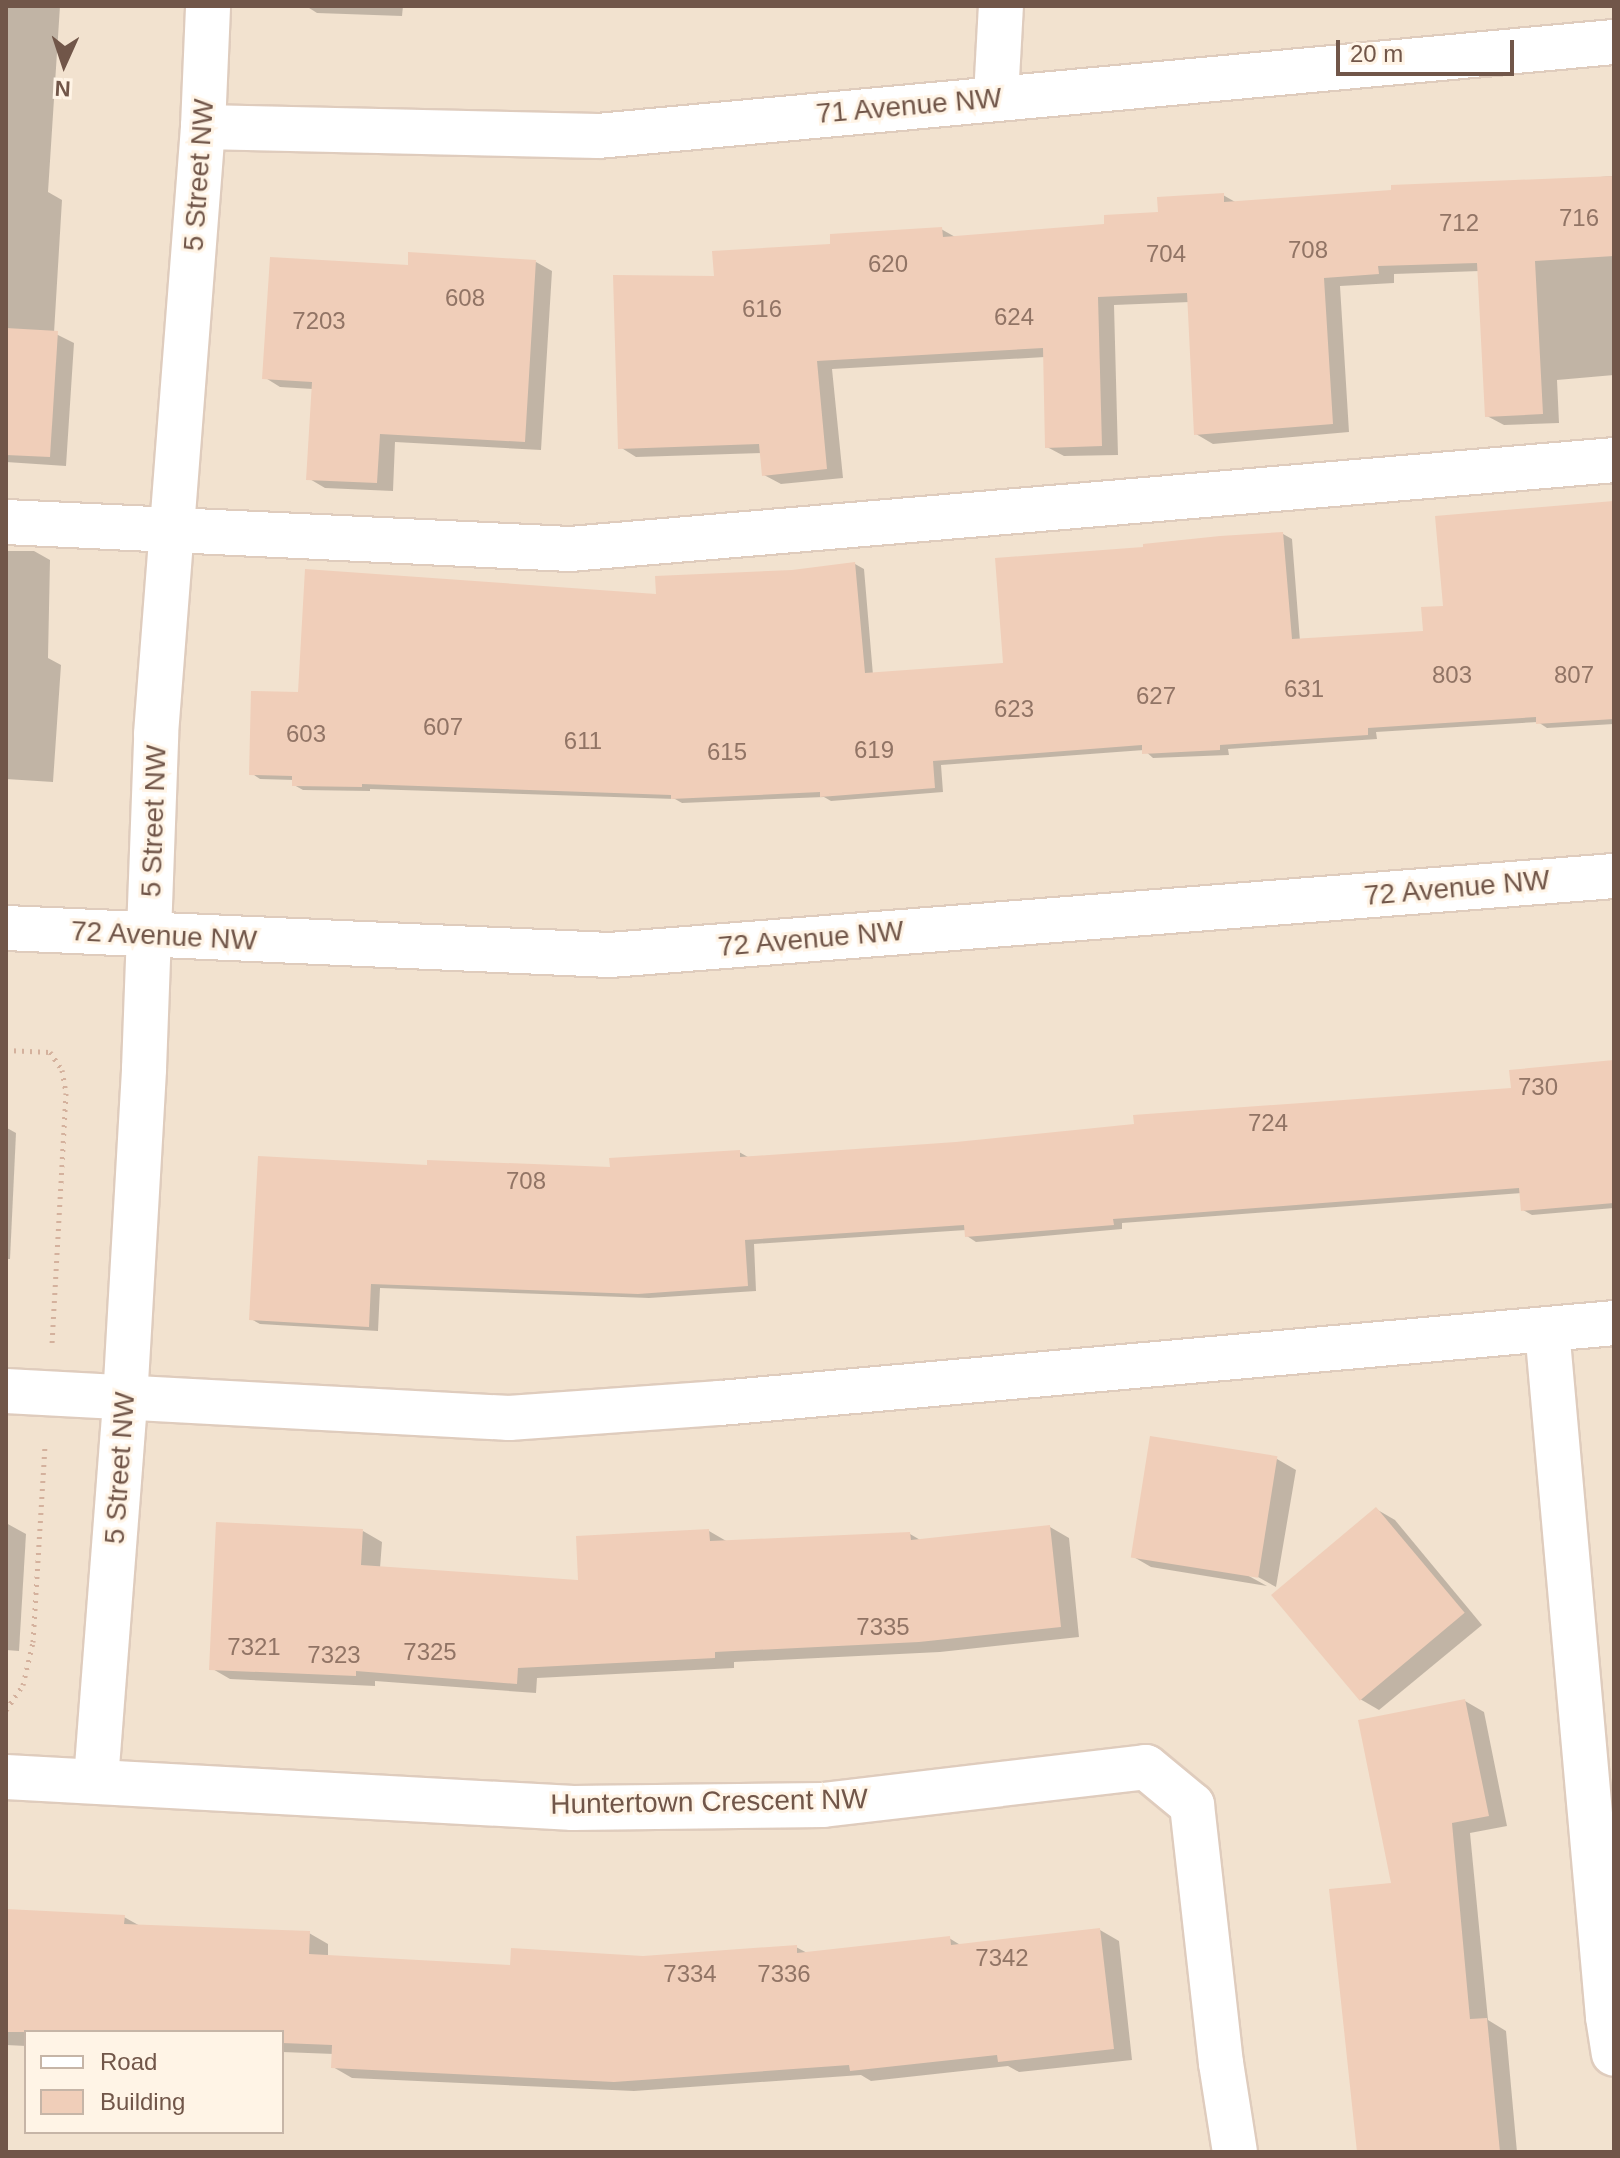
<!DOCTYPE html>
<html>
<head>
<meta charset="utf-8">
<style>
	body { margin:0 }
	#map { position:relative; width:1620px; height:2158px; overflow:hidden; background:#fbf0e0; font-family:Helvetica,sans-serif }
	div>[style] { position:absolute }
	.residential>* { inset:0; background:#f2e2cf }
	.shadow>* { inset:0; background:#0003 }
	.building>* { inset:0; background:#f0ceb9; transform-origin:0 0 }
	.path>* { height:5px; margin-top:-2.5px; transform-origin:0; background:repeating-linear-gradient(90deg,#d4b19d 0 2px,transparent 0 8px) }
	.roads { filter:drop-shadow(2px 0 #dfccbd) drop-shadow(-2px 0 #dfccbd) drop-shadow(0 2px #dfccbd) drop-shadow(0 -2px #dfccbd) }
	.minor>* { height:44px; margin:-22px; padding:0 22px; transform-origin:22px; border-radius:22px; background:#fff }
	span { translate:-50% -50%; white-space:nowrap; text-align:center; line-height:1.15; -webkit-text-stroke:6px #fff4e6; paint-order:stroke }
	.number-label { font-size:24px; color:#917465 }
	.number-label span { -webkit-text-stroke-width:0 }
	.street-label { font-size:28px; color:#715649 }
	.frame { position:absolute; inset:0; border:8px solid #715649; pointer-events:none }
	.legend { position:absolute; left:24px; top:2030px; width:260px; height:104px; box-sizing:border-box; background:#fff4e6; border:2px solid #c6b5a7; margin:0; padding:10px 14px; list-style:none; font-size:24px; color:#715649 }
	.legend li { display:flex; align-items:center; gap:16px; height:40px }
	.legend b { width:40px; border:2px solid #c6b5a7 }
	.north { position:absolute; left:24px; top:24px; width:80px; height:80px; -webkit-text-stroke:6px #fff4e6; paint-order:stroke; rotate:183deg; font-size:22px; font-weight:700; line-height:32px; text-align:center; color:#715649 }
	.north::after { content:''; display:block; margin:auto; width:28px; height:36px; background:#715649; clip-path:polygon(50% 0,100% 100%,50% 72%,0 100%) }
	.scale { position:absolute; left:1336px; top:40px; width:178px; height:36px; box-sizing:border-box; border:4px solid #715649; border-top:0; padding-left:10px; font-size:24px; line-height:28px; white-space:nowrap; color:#715649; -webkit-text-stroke:6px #fff4e6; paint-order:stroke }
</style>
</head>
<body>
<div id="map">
	<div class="residential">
		<i style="clip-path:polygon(evenodd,6px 6px,1614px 6px,1614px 2152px,6px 2152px,6px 6px,26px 2032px,282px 2032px,282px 2132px,26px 2132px,26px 2032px)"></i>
	</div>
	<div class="shadow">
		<i style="clip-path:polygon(6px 6px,60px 6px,48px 192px,62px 200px,54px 333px,74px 343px,66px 466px,6px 462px)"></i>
		<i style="clip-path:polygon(306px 6px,403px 6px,402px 16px,317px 13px)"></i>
		<i style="clip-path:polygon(1614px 176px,1614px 375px,1557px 380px,1559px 423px,1504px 425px,1487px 416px,1480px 271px,1394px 274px,1394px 283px,1340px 286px,1349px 432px,1213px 444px,1196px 434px,1190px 302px,1114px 305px,1118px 455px,1064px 456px,1047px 447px,1045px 357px,832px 369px,843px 478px,781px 484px,764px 475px,762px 453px,636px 457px,620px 447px,716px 278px,833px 245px,941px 229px,957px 238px,1107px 226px,1223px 195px,1237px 203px)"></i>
		<i style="clip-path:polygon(536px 262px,552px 271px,541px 450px,395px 442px,393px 491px,325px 488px,308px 478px,313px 389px,280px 387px,264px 377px)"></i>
		<i style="clip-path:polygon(1614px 502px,1614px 724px,1547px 728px,1538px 722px,1376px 732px,1377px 739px,1228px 749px,1229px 755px,1153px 758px,1144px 750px,941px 765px,943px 792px,831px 801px,824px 797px,682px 803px,675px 799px,370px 789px,370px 791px,303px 790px,294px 785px,294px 780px,260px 779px,251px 773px,300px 694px,658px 597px,855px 564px,864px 569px,873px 675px,1005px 665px,1145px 549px,1283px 534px,1292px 539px,1300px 641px,1425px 633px,1446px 608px)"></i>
		<i style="clip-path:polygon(6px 551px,34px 551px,50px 560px,48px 658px,61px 665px,53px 782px,6px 779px)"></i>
		<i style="clip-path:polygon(1614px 1062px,1614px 1208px,1532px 1215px,1523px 1210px,1522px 1193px,1122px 1223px,1122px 1229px,976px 1242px,967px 1236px,966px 1230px,754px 1244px,756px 1291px,649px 1298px,380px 1288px,378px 1331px,260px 1324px,251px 1319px,429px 1167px,612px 1169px,739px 1152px,748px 1157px,956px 1144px,1513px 1090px)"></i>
		<i style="clip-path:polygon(7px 1128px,16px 1133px,10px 1259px,6px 1259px)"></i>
		<i style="clip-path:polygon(1152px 1438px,1277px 1459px,1296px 1470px,1276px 1587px,1249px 1572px,1247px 1575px,1267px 1586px,1151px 1567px,1132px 1556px)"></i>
		<i style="clip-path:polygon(1376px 1509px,1395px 1520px,1482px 1625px,1379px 1710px,1360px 1699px)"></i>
		<i style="clip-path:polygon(6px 1523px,26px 1534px,19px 1651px,6px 1650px)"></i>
		<i style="clip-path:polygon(1050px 1527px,1069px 1538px,1079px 1637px,940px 1652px,734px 1662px,734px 1668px,537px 1678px,536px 1693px,375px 1681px,375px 1686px,230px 1679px,211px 1668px,363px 1531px,382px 1542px,380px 1568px,580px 1582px,709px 1531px,728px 1542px,910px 1534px,922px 1541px)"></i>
		<i style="clip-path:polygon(1465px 1701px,1484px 1712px,1507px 1826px,1470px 1833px,1488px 2020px,1506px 2031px,1517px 2152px,1359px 2152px,1394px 1885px)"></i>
		<i style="clip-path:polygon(6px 1911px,124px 1917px,142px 1927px,309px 1933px,328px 1944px,328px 1957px,512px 1967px,796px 1947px,809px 1954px,949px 1938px,962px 1946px,1100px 1930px,1119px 1941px,1132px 2060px,1019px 2072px,1008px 2066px,871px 2081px,861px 2075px,634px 2091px,352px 2078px,333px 2067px,334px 2054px,282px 2052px,282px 2032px,26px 2032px,26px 2046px,6px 2045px)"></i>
	</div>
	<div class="building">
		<i style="clip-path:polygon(1614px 176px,1614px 256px,1535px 261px,1543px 414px,1485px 417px,1477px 263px,1378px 266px,1379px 274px,1324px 278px,1333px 424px,1194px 435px,1187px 293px,1098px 297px,1102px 446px,1045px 448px,1043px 348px,817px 361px,827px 469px,762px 476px,759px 444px,618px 449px,613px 275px,714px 276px,712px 251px,830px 244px,830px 234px,942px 227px,943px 237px,1104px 224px,1104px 215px,1158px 212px,1157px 197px,1224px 193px,1224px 202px,1391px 190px,1391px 185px)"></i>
		<i style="clip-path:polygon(408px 252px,536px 260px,525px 442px,380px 434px,377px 483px,306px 480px,312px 382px,262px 379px,270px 257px,408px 265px)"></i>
		<i style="clip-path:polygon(6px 328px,58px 331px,50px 457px,6px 455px)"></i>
		<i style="clip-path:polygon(1614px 501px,1614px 719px,1536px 724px,1536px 717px,1368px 728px,1368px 735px,1220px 745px,1220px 750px,1142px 754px,1142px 745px,933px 761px,935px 788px,820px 797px,820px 792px,671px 799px,671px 795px,362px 784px,362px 787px,292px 786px,292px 776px,249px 775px,251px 691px,298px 692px,305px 569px,656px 594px,655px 576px,792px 570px,855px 562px,865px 673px,1003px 663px,995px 558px,1143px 547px,1143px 544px,1220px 536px,1283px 532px,1292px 639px,1423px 631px,1421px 607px,1443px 606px,1435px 516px)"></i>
		<i style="clip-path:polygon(1614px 1060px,1614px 1203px,1521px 1211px,1519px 1188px,1113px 1219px,1114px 1225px,965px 1237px,964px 1225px,745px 1240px,748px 1286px,638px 1294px,371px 1284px,369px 1327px,249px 1320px,258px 1156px,427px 1165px,427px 1160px,610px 1167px,609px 1158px,740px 1150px,740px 1157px,956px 1142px,1134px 1124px,1133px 1115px,1511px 1088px,1509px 1070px)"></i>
		<i style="left:1150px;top:1436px;width:129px;height:123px;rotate:9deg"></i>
		<i style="left:1376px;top:1507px;width:138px;height:137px;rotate:50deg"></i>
		<i style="clip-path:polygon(216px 1522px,363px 1529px,361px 1565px,578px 1580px,576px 1536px,709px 1529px,710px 1541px,910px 1532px,911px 1540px,1050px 1525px,1061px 1627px,919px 1642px,715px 1652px,715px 1658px,518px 1668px,517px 1684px,356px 1671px,356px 1676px,209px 1670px)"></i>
		<i style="clip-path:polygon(1465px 1699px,1489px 1816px,1452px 1823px,1470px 2019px,1487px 2018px,1500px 2152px,1357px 2152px,1329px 1889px,1391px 1883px,1358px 1720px)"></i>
		<i style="clip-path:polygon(6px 1909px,125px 1915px,124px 1924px,310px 1931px,309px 1954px,510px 1965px,511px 1948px,643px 1956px,797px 1945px,797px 1953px,950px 1936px,951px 1945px,1100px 1928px,1114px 2049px,998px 2062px,997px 2055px,850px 2071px,849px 2065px,614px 2082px,331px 2068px,332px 2045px,282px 2043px,282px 2032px,6px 2032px)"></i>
	</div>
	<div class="path">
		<i style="left:6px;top:1050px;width:44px;rotate:2.6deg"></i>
		<i style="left:50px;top:1052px;width:22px;rotate:56deg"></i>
		<i style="left:62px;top:1070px;width:23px;rotate:80deg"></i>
		<i style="left:66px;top:1093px;width:250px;rotate:93.2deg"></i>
		<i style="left:6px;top:1710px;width:30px;rotate:-56deg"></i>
		<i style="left:23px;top:1685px;width:44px;rotate:-76.9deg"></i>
		<i style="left:33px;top:1642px;width:197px;rotate:-86.5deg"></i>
	</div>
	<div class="roads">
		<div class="minor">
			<i style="left:996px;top:97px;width:91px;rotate:-86.9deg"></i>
			<i style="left:203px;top:127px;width:395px;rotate:1.3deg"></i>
			<i style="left:598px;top:136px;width:1020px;rotate:-5.29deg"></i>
			<i style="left:6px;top:522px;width:565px;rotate:2.74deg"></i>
			<i style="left:570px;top:549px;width:1048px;rotate:-4.87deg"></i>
			<i style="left:6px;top:928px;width:605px;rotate:2.56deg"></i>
			<i style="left:610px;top:955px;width:1007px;rotate:-4.5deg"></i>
			<i style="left:1547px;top:1329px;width:691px;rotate:84.93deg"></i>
			<i style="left:1608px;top:2017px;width:37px;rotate:81deg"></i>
			<i style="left:6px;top:1391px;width:504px;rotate:3.07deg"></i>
			<i style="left:509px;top:1418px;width:212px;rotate:-4.1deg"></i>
			<i style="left:720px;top:1403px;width:898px;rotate:-5.11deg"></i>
			<i style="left:6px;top:1777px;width:568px;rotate:3.13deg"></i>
			<i style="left:573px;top:1808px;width:250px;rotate:-0.7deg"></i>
			<i style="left:823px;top:1805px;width:325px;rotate:-6.7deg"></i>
			<i style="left:1146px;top:1767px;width:60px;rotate:39.6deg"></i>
			<i style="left:1192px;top:1805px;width:260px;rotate:83.6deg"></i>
			<i style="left:1221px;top:2063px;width:90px;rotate:81.1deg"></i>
			<i style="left:96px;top:1780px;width:381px;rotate:-85.6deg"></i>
			<i style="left:125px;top:1400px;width:332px;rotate:-86.7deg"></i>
			<i style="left:144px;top:1069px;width:335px;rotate:-87.9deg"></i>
			<i style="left:156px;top:734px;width:609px;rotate:-85.57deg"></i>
			<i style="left:203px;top:127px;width:121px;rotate:-87.6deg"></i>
		</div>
	</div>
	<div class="number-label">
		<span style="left:1579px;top:218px">716</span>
		<span style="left:1459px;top:223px">712</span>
		<span style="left:1308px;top:250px">708</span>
		<span style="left:1166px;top:254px">704</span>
		<span style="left:888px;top:264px">620</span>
		<span style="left:465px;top:298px">608</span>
		<span style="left:762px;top:309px">616</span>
		<span style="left:1014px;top:317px">624</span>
		<span style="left:319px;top:321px">7203</span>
		<span style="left:1452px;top:675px">803</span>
		<span style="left:1574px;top:675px">807</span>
		<span style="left:1304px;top:689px">631</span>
		<span style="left:1156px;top:696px">627</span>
		<span style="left:1014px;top:709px">623</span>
		<span style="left:443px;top:727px">607</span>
		<span style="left:306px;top:734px">603</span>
		<span style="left:583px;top:741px">611</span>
		<span style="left:874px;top:750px">619</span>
		<span style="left:727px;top:752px">615</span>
		<span style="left:1538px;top:1087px">730</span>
		<span style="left:1268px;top:1123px">724</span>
		<span style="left:526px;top:1181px">708</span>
		<span style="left:883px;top:1627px">7335</span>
		<span style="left:254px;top:1647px">7321</span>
		<span style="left:430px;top:1652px">7325</span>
		<span style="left:334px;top:1655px">7323</span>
		<span style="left:1002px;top:1958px">7342</span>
		<span style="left:690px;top:1974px">7334</span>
		<span style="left:784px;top:1974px">7336</span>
	</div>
	<div class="street-label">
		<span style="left:909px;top:106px;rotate:-5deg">71 Avenue NW</span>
		<span style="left:199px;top:175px;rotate:-86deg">5 Street NW</span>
		<span style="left:154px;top:821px;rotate:-88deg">5 Street NW</span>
		<span style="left:1457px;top:888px;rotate:-5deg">72 Avenue NW</span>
		<span style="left:164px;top:936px;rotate:3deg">72 Avenue NW</span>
		<span style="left:811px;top:939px;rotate:-5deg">72 Avenue NW</span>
		<span style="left:120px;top:1468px;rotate:-86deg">5 Street NW</span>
		<span style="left:709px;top:1802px;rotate:-1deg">Huntertown Crescent NW</span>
	</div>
	<div class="frame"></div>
	<ul class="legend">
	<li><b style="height:10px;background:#fff"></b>Road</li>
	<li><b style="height:22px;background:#f0ceb9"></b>Building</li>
	</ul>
	<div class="north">N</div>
	<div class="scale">20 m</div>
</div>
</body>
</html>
